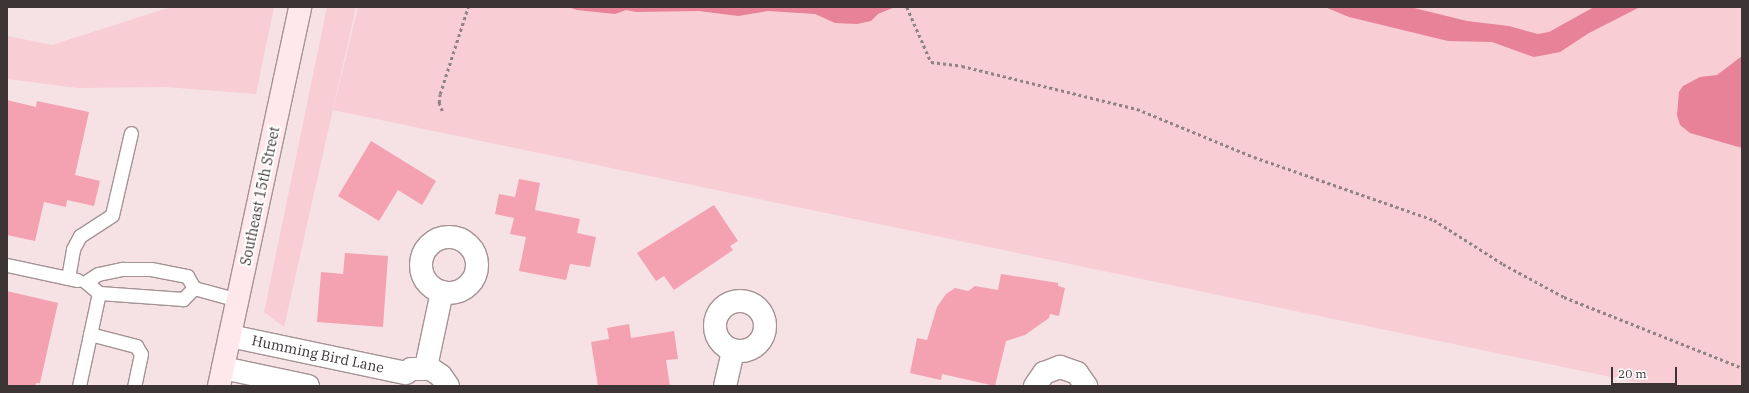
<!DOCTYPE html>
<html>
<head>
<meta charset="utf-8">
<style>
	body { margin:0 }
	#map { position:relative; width:1749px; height:393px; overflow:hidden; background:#f6e2e5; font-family:"IBM Plex Serif",serif }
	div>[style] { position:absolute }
	.green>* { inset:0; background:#f8cdd4 }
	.water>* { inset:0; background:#e78298 }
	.building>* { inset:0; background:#f4a1b1 }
	.path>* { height:2.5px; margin-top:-1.25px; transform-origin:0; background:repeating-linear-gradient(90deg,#908384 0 3px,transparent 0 6px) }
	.roads { filter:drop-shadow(1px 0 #a49295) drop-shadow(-1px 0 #a49295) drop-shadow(0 1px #a49295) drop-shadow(0 -1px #a49295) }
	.service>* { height:13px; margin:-6.5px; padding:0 6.5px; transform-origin:6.5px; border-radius:6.5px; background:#fff }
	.minor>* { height:22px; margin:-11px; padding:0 11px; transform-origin:11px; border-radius:11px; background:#fff }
	.minor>.ring { margin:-11px; padding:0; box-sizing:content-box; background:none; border:22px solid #fff; border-radius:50% }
	.secondary>* { height:22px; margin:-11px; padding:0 11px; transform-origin:11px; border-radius:11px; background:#ffe8ec }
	span { translate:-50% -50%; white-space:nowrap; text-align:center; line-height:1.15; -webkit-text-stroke:4px #fff; paint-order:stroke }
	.street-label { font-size:14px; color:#3c3435 }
	.frame { position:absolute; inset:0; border:8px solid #3c3435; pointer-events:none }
	.scale { position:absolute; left:1611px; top:367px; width:66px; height:18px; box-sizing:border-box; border:2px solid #3c3435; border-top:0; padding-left:5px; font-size:12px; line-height:14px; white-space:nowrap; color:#3c3435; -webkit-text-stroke:3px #fff; paint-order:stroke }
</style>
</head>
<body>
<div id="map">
	<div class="green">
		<i style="clip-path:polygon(171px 7px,274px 7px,256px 94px,165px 87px,78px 88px,7px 79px,7px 36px,52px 45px)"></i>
		<i style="clip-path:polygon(327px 7px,356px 7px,284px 327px,264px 312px)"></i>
		<i style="clip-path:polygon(358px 7px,1742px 7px,1742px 386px,1654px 386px,333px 110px)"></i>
	</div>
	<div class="water">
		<i style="clip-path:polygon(568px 7px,895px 7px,878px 14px,871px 21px,857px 24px,835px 23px,815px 14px,768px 11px,738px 16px,699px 11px,636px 12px,626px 10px,615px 14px,577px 10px)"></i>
		<i style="clip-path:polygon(1325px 7px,1410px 7px,1467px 21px,1509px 26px,1538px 34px,1549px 32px,1594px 7px,1640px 7px,1589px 33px,1560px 52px,1534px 57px,1492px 42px,1448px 41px,1349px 17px)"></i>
		<i style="clip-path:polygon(1742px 56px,1742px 148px,1690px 133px,1680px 125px,1677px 115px,1679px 92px,1683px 86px,1700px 77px,1717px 75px)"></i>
	</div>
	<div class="building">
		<i style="clip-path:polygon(7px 100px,36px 107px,37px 101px,89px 112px,75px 175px,100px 181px,94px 206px,67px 200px,66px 207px,44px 202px,35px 241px,7px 235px)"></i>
		<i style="clip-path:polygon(371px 141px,436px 181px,422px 205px,398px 190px,379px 221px,338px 196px)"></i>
		<i style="clip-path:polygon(519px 179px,540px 183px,535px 210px,580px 219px,577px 233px,596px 237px,590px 267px,570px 264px,566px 280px,519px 271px,526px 237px,510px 234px,514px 218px,495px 214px,499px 194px,515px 197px)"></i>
		<i style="clip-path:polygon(714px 205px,738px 241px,730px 246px,733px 250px,674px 290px,664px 276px,656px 281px,637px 253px)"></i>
		<i style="clip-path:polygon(345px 253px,388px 256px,383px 327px,317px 322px,321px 272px,343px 274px)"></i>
		<i style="clip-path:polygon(1001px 274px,1058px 283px,1058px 286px,1065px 288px,1059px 316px,1050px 314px,1049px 318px,1025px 335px,1006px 341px,995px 386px,942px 374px,941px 380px,910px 373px,917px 338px,927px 340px,937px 307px,946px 294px,955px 288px,968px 291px,975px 286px,998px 290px)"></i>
		<i style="clip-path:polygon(7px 291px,58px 303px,40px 383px,36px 383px,35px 386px,7px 386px)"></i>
		<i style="clip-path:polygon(629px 324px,631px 338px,674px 331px,678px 359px,666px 360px,670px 386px,598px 386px,591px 342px,609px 339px,607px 328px)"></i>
	</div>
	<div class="path">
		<i style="left:907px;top:7px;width:60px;rotate:66.4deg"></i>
		<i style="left:931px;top:62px;width:31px;rotate:7deg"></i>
		<i style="left:962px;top:66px;width:180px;rotate:13.8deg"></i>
		<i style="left:1137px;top:109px;width:126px;rotate:22.3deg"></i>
		<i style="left:1254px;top:157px;width:191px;rotate:19.3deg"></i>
		<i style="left:1434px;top:220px;width:82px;rotate:32.5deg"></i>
		<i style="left:1503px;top:264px;width:69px;rotate:28.4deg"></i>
		<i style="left:1564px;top:297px;width:192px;rotate:21.7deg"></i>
		<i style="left:442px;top:111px;width:9px;rotate:-111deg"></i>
		<i style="left:439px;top:103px;width:9px;rotate:-84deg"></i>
		<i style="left:440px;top:94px;width:91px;rotate:-72.2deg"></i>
	</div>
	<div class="roads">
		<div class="service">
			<i style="left:7px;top:265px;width:72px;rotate:12.1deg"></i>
			<i style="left:68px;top:278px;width:29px;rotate:-80deg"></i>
			<i style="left:73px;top:249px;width:15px;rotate:-62deg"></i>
			<i style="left:80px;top:236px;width:38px;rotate:-33deg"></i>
			<i style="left:112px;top:215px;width:84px;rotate:-77deg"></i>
			<i style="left:194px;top:288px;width:16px;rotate:135deg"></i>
			<i style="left:183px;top:299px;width:84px;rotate:-175.9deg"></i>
			<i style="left:99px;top:293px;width:17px;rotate:-140deg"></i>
			<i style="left:86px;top:282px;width:14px;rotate:-34deg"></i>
			<i style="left:98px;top:274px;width:25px;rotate:-12deg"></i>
			<i style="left:122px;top:269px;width:29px"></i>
			<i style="left:151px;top:269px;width:37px;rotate:11deg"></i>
			<i style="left:187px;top:276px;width:14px;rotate:60deg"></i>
			<i style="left:194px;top:288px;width:46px;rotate:15.3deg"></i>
			<i style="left:90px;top:334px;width:48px;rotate:14.6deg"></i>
			<i style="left:136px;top:346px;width:9px;rotate:58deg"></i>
			<i style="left:141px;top:354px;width:33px;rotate:102deg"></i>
			<i style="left:79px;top:386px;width:95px;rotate:-77.9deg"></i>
		</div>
		<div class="minor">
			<i class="ring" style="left:421px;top:237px;width:34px;height:34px"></i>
			<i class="ring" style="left:715px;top:301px;width:28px;height:28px"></i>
			<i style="left:230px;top:336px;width:180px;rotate:11.9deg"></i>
			<i style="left:426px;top:367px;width:77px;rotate:-78deg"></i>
			<i style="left:223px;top:368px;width:87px;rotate:12deg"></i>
			<i style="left:411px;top:369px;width:20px"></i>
			<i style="left:431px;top:369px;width:12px;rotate:35deg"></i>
			<i style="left:441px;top:376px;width:12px;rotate:55deg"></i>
			<i style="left:725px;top:386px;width:37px;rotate:-77deg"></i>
			<i style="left:1035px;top:386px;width:16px;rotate:-55deg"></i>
			<i style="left:1044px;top:373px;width:17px;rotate:-21deg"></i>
			<i style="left:1060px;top:367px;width:18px;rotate:19deg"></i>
			<i style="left:1077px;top:373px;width:16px;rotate:55deg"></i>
		</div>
		<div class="secondary">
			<i style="left:219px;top:386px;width:388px;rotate:-77.9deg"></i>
		</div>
	</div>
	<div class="street-label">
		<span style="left:260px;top:196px;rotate:-78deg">Southeast 15th Street</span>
		<span style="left:318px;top:354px;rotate:12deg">Humming Bird Lane</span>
	</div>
	<div class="frame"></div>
	<div class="scale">20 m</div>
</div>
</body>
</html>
